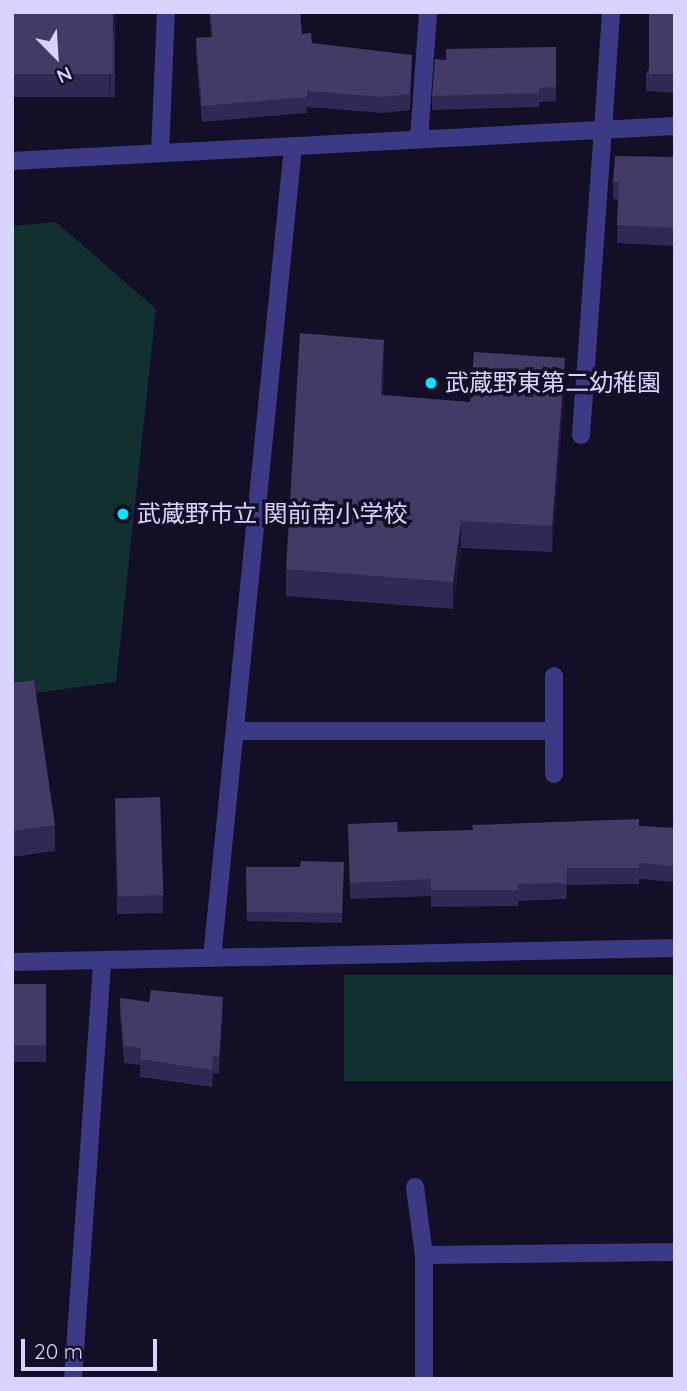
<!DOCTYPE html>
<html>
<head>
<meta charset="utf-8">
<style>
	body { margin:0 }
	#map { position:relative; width:687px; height:1391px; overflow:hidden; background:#130f26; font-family:Quicksand,"Noto Sans JP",sans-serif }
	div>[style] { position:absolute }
	.green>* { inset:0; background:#12302f; transform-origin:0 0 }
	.service>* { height:18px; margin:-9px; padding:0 9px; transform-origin:9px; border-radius:9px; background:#3d3a85 }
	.minor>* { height:18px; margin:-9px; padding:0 9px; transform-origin:9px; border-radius:9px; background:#3d3a85 }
	.wall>* { inset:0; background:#312854; transform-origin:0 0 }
	.shaded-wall>* { inset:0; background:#1d163a }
	.building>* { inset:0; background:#433a66; transform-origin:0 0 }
	.dots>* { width:19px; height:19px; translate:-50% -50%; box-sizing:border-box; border:4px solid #130f26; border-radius:50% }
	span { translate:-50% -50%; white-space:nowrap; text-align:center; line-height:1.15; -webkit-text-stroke:7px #130f26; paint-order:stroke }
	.poi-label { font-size:24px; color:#d9d4ff }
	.left { translate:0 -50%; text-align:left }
	.frame { position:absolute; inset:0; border:14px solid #d9d4ff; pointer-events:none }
	.north { position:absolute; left:21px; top:21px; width:70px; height:70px; -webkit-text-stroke:5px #130f26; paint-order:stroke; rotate:156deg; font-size:19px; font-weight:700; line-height:28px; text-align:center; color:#d9d4ff }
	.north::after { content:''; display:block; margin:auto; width:24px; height:32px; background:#d9d4ff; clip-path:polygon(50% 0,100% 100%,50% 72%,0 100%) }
	.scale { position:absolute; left:21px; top:1339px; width:136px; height:32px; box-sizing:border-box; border:4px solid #d9d4ff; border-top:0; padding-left:9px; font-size:21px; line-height:24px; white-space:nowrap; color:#d9d4ff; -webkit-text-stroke:5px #130f26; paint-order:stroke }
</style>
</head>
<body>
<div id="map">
	<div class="green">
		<i style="clip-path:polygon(56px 222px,156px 309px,116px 682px,12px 696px,12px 226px)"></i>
		<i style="left:675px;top:975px;width:106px;height:331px;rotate:90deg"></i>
	</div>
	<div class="service">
		<i style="left:603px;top:130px;width:118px;rotate:-86.1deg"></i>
		<i style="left:419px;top:139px;width:127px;rotate:-85.9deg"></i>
	</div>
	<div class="minor">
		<i style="left:160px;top:153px;width:141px;rotate:-87.6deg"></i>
		<i style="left:12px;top:161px;width:664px;rotate:-3.02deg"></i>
		<i style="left:581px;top:435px;width:306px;rotate:-85.9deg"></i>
		<i style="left:235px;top:731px;width:319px"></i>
		<i style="left:554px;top:774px;width:98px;rotate:-90deg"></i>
		<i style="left:212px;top:958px;width:816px;rotate:-84.3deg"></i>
		<i style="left:12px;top:962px;width:663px;rotate:-1.21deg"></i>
		<i style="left:415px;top:1187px;width:69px;rotate:82.5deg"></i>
		<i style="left:424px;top:1255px;width:124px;rotate:90deg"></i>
		<i style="left:424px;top:1255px;width:251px;rotate:-0.7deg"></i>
		<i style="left:73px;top:1379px;width:419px;rotate:-86deg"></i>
	</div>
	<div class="wall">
		<i style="left:12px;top:12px;width:103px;height:85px"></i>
		<i style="clip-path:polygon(209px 12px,300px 12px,302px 34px,312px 43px,412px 71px,410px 110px,383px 113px,307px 107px,307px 113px,202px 122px,196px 54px,196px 38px,211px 37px)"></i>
		<i style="clip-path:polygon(675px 12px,675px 93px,646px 91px,646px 74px)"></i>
		<i style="clip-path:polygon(556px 47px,556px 101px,539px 102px,539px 107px,432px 110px,432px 96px,446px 60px)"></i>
		<i style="clip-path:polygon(675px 157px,675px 246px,617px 243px,618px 200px,613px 199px,613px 182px)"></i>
		<i style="clip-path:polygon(384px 367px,383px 395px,470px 402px,565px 384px,552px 552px,461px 548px,453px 609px,286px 596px,286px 569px)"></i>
		<i style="clip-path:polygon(12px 683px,55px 825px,55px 851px,12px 857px)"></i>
		<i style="clip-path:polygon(115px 816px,163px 895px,163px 913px,117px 914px)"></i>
		<i style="clip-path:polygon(348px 824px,398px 832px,639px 826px,675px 828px,675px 882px,639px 879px,639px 884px,567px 885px,566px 899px,518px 901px,518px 906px,431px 907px,431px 896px,350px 899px)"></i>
		<i style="clip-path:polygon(344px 862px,342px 923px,247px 921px,246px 867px,300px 867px)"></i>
		<i style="left:46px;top:984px;width:78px;height:34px;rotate:90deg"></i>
		<i style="clip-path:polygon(120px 998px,223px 1015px,219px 1074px,213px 1073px,212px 1087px,140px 1077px,140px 1065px,124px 1063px,120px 1016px)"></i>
	</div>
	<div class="shaded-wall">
		<i style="clip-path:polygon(113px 12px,115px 12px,109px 104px,109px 81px)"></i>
		<i style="clip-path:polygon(412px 55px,412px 71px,410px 110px,410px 94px)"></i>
		<i style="clip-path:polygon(384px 340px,384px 367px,381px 422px,381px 395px)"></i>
		<i style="clip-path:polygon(565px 358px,565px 384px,552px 552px,552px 526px)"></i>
		<i style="clip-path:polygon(461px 521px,461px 548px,453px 609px,453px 582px)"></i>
		<i style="clip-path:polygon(223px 997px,223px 1015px,219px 1074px,219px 1057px)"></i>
	</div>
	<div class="building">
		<i style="left:12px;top:12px;width:101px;height:62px"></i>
		<i style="clip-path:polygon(210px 12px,300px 12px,302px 34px,311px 33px,312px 43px,412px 55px,410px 94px,383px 97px,307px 91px,307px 97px,202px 106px,196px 38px,213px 37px)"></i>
		<i style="left:649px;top:12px;width:26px;height:62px"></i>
		<i style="clip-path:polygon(556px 47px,556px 87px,539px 88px,539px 93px,432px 96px,435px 59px,446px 60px,446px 49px)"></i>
		<i style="clip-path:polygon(615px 156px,675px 157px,675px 228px,617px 225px,619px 182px,613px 182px)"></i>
		<i style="clip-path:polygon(300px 333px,384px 340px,381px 395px,470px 402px,474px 352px,565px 358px,552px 526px,461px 521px,453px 582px,286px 569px)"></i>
		<i style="clip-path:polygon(34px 680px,55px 825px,12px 831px,12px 683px)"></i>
		<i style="left:160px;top:797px;width:98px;height:45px;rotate:88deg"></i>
		<i style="clip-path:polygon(639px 819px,639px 826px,675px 828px,675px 866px,639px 863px,639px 868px,567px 868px,566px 883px,517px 884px,518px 890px,431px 890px,431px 879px,350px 883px,348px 824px,397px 822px,398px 832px,473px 830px,472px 825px)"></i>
		<i style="clip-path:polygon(301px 861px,344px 862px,342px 913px,247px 912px,246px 867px,300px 867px)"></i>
		<i style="left:46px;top:984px;width:61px;height:34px;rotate:90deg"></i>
		<i style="clip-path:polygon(151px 990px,223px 997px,219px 1057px,213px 1056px,212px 1070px,140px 1059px,141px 1048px,124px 1046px,120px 998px,149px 1002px)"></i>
	</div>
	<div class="dots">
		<i style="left:431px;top:383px;background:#00e5ff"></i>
		<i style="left:123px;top:514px;background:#00e5ff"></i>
	</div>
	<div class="poi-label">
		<span class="left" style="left:445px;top:383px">武蔵野東第二幼稚園</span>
		<span class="left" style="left:137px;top:514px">武蔵野市立 関前南小学校</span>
	</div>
	<div class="frame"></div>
	<div class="north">N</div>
	<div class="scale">20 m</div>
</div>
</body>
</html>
